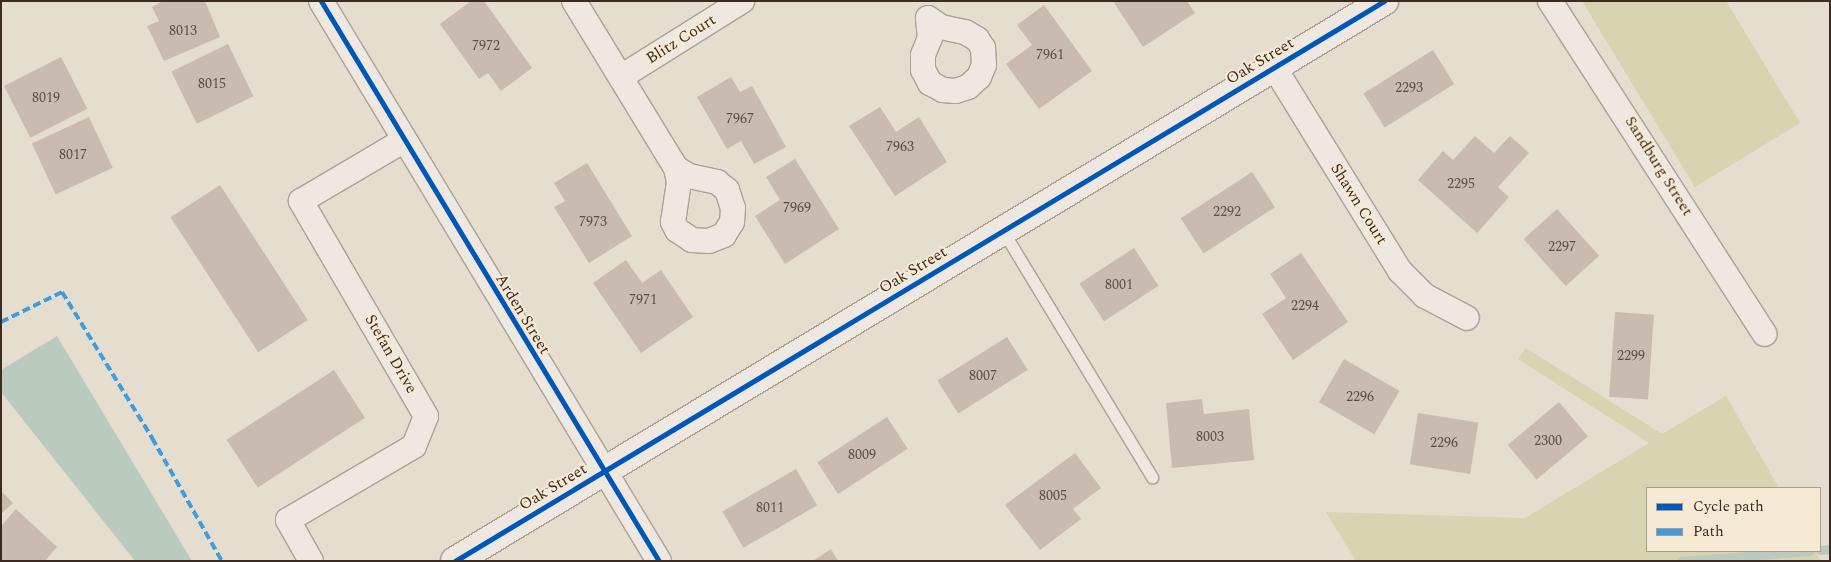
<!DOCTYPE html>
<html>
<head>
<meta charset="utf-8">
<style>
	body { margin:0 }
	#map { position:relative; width:1831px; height:562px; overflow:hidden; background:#e5ddce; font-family:Spectral,serif }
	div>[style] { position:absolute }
	.green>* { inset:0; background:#d6d4b1 }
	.water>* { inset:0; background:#bacabf }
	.stream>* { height:9px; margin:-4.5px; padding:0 4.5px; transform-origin:4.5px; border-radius:4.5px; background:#bacabf }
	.building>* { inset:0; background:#c9bbaf; transform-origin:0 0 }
	.roads { filter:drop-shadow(1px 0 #aaa297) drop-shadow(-1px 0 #aaa297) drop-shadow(0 1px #aaa297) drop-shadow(0 -1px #aaa297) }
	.lane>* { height:11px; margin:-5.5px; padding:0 5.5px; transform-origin:5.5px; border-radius:5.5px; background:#eee8e0 }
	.street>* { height:24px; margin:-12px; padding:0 12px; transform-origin:12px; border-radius:12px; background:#eee8e0 }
	.secondary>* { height:28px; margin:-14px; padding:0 14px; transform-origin:14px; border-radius:14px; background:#eee8e0 }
	.quiet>* { height:4px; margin-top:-2px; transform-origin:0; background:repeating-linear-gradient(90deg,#3e9ce0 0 8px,transparent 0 12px) }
	.cycleway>* { height:5px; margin:-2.5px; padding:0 2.5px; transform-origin:2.5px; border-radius:2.5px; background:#0057b8 }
	span { translate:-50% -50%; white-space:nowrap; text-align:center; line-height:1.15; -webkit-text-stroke:4px #f6ead5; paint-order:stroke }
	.number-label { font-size:14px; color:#5e4e43 }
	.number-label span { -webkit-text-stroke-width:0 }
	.street-label { font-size:16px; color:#3a2a1f }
	.frame { position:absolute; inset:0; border:2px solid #3a2a1f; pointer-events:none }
	.legend { position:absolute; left:1646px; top:487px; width:175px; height:65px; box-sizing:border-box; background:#f6ead5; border:1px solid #ab9d8c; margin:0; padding:6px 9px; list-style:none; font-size:15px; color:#3a2a1f }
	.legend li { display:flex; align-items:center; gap:10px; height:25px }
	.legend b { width:25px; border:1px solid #ab9d8c }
</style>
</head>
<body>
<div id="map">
	<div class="green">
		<i style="clip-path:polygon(1582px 1px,1726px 1px,1800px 123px,1695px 187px)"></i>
		<i style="clip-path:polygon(1526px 348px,1662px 434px,1726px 396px,1779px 488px,1647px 488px,1647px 551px,1815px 551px,1821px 561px,1356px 561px,1326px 512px,1525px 518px,1649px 443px,1518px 359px)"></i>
	</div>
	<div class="water">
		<i style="clip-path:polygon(57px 336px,192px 561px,135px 561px,1px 392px,1px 370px)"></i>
	</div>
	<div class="stream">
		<i style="left:1820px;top:550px;width:10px;rotate:-6deg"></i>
		<i style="left:1681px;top:561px;width:129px;rotate:-4.4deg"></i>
	</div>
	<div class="building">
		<i style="clip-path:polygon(163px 1px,205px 1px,220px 37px,164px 61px,147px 26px,159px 21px,152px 7px)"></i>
		<i style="clip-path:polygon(471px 1px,484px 1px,532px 68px,501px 91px,488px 73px,479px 79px,440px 24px)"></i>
		<i style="clip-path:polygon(1113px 1px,1187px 1px,1195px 13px,1143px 47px)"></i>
		<i style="clip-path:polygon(1044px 5px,1092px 71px,1039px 109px,1006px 64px,1032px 45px,1017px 25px)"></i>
		<i style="left:228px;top:44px;width:58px;height:63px;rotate:64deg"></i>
		<i style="left:1433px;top:50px;width:40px;height:82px;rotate:58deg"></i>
		<i style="left:61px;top:57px;width:58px;height:64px;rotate:63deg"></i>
		<i style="clip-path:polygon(731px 77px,740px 92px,752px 86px,786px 147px,754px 164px,741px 141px,727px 149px,697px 97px)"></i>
		<i style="clip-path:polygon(880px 107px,896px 132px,919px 117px,947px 162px,895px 196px,849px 126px)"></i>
		<i style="left:89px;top:117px;width:56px;height:63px;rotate:65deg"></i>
		<i style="clip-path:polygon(1475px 136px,1494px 153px,1510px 136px,1529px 153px,1498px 187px,1509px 197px,1477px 233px,1418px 180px,1443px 151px,1453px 160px)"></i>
		<i style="clip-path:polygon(795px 159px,839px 229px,785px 264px,755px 216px,780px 200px,766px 177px)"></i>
		<i style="clip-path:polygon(587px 163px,632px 236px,589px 263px,554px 207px,565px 201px,554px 183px)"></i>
		<i style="left:1252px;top:172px;width:42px;height:85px;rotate:57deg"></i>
		<i style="left:220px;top:185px;width:161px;height:59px;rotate:57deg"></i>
		<i style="left:1557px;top:209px;width:63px;height:45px;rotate:48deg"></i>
		<i style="left:1134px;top:248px;width:45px;height:65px;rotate:57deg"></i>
		<i style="clip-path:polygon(1301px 253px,1348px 322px,1293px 360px,1262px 314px,1286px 298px,1270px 274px)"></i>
		<i style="clip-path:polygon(626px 260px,642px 283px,661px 270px,693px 317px,641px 353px,593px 283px)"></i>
		<i style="left:1615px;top:312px;width:39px;height:85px;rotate:4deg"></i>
		<i style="left:1007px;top:337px;width:39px;height:82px;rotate:58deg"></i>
		<i style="left:1344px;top:359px;width:64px;height:50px;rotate:30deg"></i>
		<i style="left:334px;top:370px;width:57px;height:128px;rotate:57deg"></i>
		<i style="clip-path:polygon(1202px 399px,1204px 414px,1249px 409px,1254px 460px,1172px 468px,1166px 403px)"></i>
		<i style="left:1559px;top:402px;width:45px;height:67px;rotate:50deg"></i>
		<i style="left:1418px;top:413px;width:61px;height:52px;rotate:9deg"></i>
		<i style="left:887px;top:417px;width:38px;height:83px;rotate:57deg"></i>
		<i style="clip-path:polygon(1075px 453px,1101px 488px,1073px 509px,1081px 519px,1040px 550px,1005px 505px)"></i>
		<i style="left:796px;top:469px;width:42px;height:85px;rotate:60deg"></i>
		<i style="clip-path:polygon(1px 491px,13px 503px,1px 514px)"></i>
		<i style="clip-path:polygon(16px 509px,57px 547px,45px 561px,1px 561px,1px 526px)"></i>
		<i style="clip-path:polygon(831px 549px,838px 561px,813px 561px)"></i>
	</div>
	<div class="roads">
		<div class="lane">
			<i style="left:1003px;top:231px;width:288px;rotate:58.8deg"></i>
		</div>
		<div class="street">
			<i style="left:321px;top:1px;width:654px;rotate:58.89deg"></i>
			<i style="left:574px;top:1px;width:196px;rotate:58.6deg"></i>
			<i style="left:1550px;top:1px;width:396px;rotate:57.2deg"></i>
			<i style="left:928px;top:18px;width:16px;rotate:35deg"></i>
			<i style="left:941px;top:27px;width:25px;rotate:12deg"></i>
			<i style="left:965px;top:32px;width:14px;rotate:30deg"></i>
			<i style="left:977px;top:39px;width:11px;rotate:56deg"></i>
			<i style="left:983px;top:48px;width:17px;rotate:87deg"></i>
			<i style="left:984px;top:65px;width:13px;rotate:113deg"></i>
			<i style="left:979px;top:77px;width:15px;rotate:138deg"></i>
			<i style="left:968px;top:87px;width:13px;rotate:162deg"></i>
			<i style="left:956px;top:91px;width:13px;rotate:-176deg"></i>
			<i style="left:943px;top:90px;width:15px;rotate:-152deg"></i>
			<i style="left:930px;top:83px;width:15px;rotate:-118deg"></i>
			<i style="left:923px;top:70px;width:15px;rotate:-90deg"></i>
			<i style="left:923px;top:55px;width:18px;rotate:-68deg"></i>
			<i style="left:930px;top:38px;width:20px;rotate:-96deg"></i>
			<i style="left:1274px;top:67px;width:240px;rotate:58.3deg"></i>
			<i style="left:1400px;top:271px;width:35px;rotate:45deg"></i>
			<i style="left:1425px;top:296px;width:47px;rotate:27.6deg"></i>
			<i style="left:621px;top:77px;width:143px;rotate:-32.1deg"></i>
			<i style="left:676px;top:168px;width:15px;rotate:32deg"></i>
			<i style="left:689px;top:176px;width:29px;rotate:12deg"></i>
			<i style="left:717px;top:182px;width:13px;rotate:39deg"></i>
			<i style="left:727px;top:190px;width:19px;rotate:72deg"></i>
			<i style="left:733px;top:208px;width:14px;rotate:94deg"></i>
			<i style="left:732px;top:222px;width:15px;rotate:122deg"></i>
			<i style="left:724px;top:235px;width:16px;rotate:158deg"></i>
			<i style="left:709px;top:241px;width:17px;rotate:-177deg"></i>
			<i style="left:692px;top:240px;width:18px;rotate:-146deg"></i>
			<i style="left:677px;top:230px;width:9px;rotate:-117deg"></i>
			<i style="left:673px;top:222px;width:40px;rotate:-81.5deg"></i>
			<i style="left:679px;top:182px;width:14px;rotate:-102deg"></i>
			<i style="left:311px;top:561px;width:47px;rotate:-119.3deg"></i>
			<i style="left:288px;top:520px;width:146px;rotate:-30.4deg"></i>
			<i style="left:414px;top:446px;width:32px;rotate:-68deg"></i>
			<i style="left:426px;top:416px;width:249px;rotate:-120.2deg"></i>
			<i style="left:301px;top:201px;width:118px;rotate:-30.5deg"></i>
		</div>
		<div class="secondary">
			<i style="left:455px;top:561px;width:1085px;rotate:-31.08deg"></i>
		</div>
	</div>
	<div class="quiet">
		<i style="left:1px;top:322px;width:68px;rotate:-26.2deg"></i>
		<i style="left:62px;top:292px;width:172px;rotate:58.3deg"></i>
		<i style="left:152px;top:438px;width:142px;rotate:60.4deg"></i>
	</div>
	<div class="cycleway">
		<i style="left:321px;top:1px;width:654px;rotate:58.89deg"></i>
		<i style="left:455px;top:561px;width:1085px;rotate:-31.08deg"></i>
	</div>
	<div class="number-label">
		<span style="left:183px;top:31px">8013</span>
		<span style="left:486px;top:46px">7972</span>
		<span style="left:1050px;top:55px">7961</span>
		<span style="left:212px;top:84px">8015</span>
		<span style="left:1409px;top:88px">2293</span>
		<span style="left:46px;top:98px">8019</span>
		<span style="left:740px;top:119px">7967</span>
		<span style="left:900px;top:147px">7963</span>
		<span style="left:73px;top:155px">8017</span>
		<span style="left:1461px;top:184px">2295</span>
		<span style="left:797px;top:208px">7969</span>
		<span style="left:1227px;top:212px">2292</span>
		<span style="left:593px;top:222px">7973</span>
		<span style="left:1562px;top:247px">2297</span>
		<span style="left:1119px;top:285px">8001</span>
		<span style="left:643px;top:300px">7971</span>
		<span style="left:1305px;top:306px">2294</span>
		<span style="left:1631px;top:356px">2299</span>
		<span style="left:983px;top:376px">8007</span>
		<span style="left:1360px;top:397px">2296</span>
		<span style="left:1210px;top:437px">8003</span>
		<span style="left:1548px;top:441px">2300</span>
		<span style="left:1444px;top:443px">2296</span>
		<span style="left:862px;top:455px">8009</span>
		<span style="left:1053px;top:496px">8005</span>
		<span style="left:770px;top:508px">8011</span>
	</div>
	<div class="street-label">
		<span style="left:681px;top:39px;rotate:-32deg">Blitz Court</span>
		<span style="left:1260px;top:61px;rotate:-31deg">Oak Street</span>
		<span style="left:1659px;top:166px;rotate:58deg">Sandburg Street</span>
		<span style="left:1359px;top:204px;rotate:58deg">Shawn Court</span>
		<span style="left:913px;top:270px;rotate:-31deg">Oak Street</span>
		<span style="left:523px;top:314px;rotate:59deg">Arden Street</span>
		<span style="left:391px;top:354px;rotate:60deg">Stefan Drive</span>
		<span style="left:553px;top:487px;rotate:-31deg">Oak Street</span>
	</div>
	<div class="frame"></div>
	<ul class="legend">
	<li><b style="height:6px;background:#0057b8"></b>Cycle path</li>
	<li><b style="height:6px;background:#3e9ce0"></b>Path</li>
	</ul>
</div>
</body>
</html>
